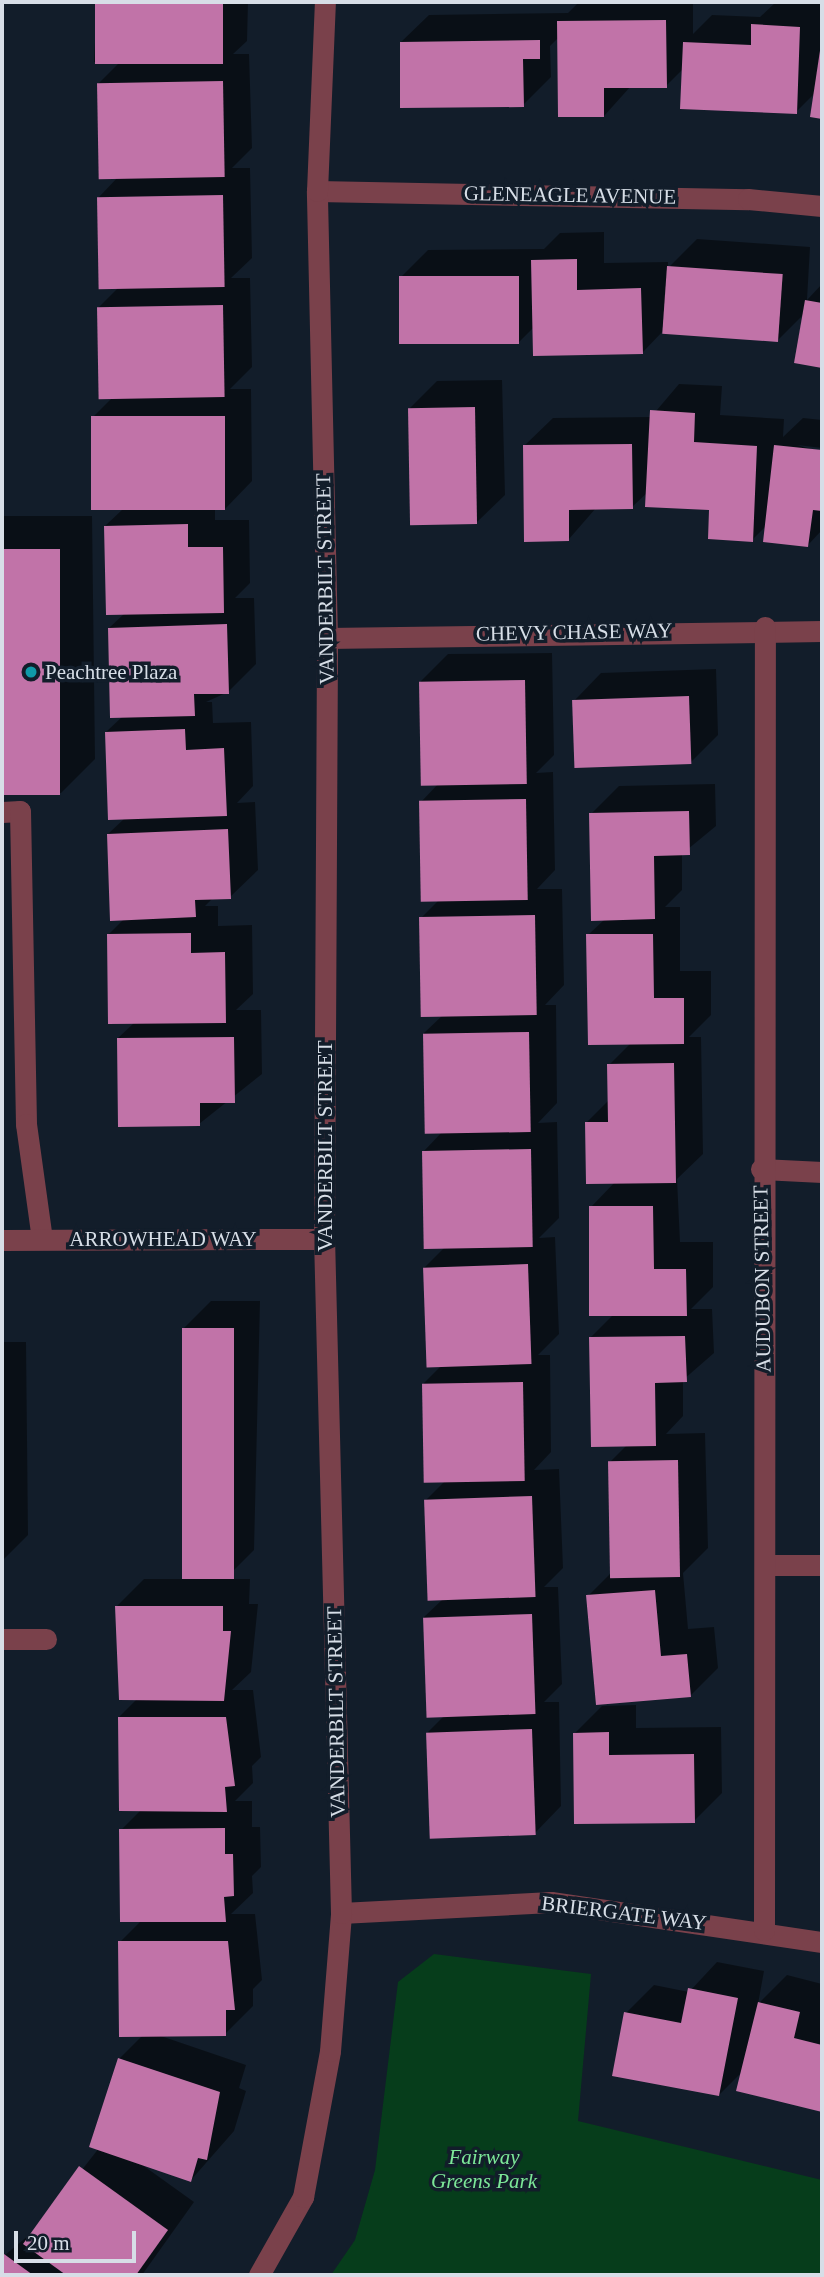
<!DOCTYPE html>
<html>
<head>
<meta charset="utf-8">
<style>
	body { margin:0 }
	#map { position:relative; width:824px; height:2277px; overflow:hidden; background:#121d2a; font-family:"Times New Roman",serif }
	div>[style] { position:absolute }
	.green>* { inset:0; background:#063d1b }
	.shadow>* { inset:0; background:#0007 }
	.building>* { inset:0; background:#c173a8; transform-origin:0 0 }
	.minor>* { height:21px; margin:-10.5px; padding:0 10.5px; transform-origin:10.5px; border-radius:10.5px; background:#7a414b }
	.dots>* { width:19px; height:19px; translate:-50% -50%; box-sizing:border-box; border:4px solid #121d2a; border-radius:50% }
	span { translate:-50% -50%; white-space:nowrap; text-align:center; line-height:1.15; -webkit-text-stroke:7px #121d2a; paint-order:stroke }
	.street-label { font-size:21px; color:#d7dee7 }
	.poi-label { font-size:21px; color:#d7dee7 }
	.left { translate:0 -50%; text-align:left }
	.park-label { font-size:21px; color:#7ce798; font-style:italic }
	.frame { position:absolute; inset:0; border:4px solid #d7dee7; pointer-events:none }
	.scale { position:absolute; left:14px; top:2231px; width:122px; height:32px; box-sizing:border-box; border:4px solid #d7dee7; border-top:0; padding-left:9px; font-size:21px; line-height:24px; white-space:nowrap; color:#d7dee7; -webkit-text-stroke:5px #121d2a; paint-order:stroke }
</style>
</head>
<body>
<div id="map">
	<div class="green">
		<i style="clip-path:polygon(434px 1954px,591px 1974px,578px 2121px,822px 2180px,822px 2275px,331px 2275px,355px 2240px,375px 2170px,398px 1982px)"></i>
	</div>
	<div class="shadow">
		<i style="clip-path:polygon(97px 2px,248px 2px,247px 41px,233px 54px,249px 54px,252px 148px,232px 168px,250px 168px,252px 258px,231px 278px,250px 278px,252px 367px,230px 389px,251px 389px,252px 481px,225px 509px,215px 509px,215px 520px,249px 520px,250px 583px,235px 598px,254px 598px,256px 664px,228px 692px,206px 702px,212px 702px,213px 723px,251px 722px,253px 786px,237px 803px,255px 802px,258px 870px,230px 897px,213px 898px,205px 906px,218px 906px,218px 926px,252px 925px,253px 994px,236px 1010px,261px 1010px,262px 1074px,199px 1124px,118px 1038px,135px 1022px,109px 934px,125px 918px,108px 834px,125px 818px,106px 732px,123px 716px,109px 628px,125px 613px,105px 526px,123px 509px,93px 417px,113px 397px,99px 307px,120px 286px,99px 197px,118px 177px,98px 84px,119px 63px,94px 62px)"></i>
		<i style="clip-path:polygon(579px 2px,693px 2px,693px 34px,712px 15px,760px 17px,776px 2px,822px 2px,822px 117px,812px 115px,815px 93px,796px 112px,684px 68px,666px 86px,631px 86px,604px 116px,559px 37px,550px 46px,551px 77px,523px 105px,401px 42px,429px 15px,568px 13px)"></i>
		<i style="clip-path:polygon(604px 232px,604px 263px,668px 262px,668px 268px,697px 239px,810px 247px,807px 300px,822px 284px,822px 366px,796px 361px,804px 314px,778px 340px,665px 329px,642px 353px,534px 327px,519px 342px,401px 277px,428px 250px,544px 249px,560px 233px)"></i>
		<i style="clip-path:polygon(502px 380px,505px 495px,477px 522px,410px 408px,437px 381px)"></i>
		<i style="clip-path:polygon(679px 384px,722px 386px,720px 415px,784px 419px,783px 437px,803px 418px,822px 420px,822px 448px,797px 445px,822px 452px,822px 530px,808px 545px,767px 525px,752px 540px,711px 508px,648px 492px,632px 507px,596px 508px,569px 539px,525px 445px,553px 418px,651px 417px)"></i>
		<i style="clip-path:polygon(2px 516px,92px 516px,95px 759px,61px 793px,2px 793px)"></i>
		<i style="clip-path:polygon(552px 653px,554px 755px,536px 773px,553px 772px,555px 870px,537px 889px,562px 889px,564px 985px,545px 1005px,556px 1005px,557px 1103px,538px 1123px,557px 1122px,559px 1218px,539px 1238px,555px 1237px,559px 1334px,538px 1355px,550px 1355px,551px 1452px,534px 1470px,559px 1469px,563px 1568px,544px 1587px,558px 1587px,562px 1684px,544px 1702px,559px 1702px,561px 1806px,534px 1834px,428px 1732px,445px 1715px,424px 1617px,443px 1599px,426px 1500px,445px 1481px,424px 1383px,442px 1365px,424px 1268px,446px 1246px,424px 1151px,443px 1131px,424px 1033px,443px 1015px,421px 918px,440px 899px,421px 802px,439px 783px,421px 681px,448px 654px)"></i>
		<i style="clip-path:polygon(716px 669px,718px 735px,691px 762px,574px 701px,601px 673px)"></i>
		<i style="clip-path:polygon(715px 784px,716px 826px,682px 854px,682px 890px,665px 907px,680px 907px,680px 971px,711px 971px,711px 1015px,689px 1037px,701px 1037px,703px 1154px,677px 1179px,680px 1242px,713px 1242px,713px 1287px,691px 1309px,712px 1309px,714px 1353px,683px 1380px,683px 1416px,666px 1434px,705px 1433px,708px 1548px,683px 1573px,688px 1629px,714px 1627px,718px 1668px,690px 1696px,588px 1596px,613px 1571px,610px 1462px,627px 1445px,590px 1338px,614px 1314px,591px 1207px,615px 1182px,586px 1123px,609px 1100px,609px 1065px,631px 1043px,588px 935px,605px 919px,591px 814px,619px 786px)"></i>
		<i style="clip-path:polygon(211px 1301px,260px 1301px,254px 1550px,225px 1579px,250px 1579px,249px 1604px,258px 1604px,251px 1672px,232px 1690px,253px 1690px,261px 1757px,252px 1766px,253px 1783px,235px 1801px,252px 1801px,252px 1827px,260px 1827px,261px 1867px,252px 1876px,253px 1893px,231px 1914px,255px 1914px,262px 1980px,253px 1989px,253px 2006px,225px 2034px,158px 2035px,246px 2065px,239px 2088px,246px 2091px,234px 2131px,191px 2180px,141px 2164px,194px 2202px,142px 2275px,2px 2275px,5px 2255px,35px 2230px,99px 2148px,119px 2059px,143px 2035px,120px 1942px,142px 1920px,121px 1830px,141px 1810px,119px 1717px,138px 1698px,117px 1606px,144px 1579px,184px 1579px,183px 1329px)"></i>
		<i style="clip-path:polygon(2px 1342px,26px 1342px,28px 1535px,2px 1561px)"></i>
		<i style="clip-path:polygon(636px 1705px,636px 1728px,721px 1727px,722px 1793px,694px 1821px,575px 1733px,602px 1706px)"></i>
		<i style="clip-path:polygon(717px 1962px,764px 1971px,758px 2004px,787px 1975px,822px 1984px,822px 2111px,738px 2090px,743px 2071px,719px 2095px,626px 2013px,654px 1985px,689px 1992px)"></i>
	</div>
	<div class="building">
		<i style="left:95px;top:2px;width:128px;height:62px"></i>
		<i style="clip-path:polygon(666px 20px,667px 88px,604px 88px,604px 117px,558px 117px,557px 21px)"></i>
		<i style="clip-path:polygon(751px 24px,800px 27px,797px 114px,680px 109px,683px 42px,751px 45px)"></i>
		<i style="clip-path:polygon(540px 40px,540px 59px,523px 59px,524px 107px,400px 108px,400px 42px)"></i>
		<i style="clip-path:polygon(821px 44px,822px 44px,822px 119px,810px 117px)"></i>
		<i style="left:223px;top:81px;width:96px;height:126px;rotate:89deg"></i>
		<i style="left:223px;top:195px;width:92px;height:126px;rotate:89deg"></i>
		<i style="clip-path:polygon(577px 259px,577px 290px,641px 288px,643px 354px,533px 356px,531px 260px)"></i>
		<i style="left:667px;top:266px;width:116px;height:68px;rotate:4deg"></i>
		<i style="left:399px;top:276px;width:120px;height:68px"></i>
		<i style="clip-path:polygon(805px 300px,822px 303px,822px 368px,794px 363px)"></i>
		<i style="left:223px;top:305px;width:92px;height:126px;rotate:89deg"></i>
		<i style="left:475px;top:407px;width:117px;height:67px;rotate:89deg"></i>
		<i style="clip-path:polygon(650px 410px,695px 413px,694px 442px,757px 446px,753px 542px,708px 539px,709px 510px,645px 507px)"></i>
		<i style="left:91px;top:416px;width:134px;height:94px"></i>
		<i style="clip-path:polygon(632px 444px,633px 509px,569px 510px,569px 541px,524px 542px,523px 445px)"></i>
		<i style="clip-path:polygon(774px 445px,822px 450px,822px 511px,813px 510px,808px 547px,763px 542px)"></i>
		<i style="clip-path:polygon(188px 524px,188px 547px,223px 547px,224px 613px,106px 615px,104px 526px)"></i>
		<i style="left:2px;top:549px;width:58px;height:246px"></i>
		<i style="clip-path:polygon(227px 624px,229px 694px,194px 694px,195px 716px,110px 718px,108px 628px)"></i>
		<i style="left:525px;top:680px;width:104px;height:106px;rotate:89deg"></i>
		<i style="left:689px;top:696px;width:68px;height:117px;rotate:88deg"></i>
		<i style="clip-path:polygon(185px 729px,186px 750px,224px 748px,227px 816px,108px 820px,105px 732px)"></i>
		<i style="left:526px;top:799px;width:101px;height:107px;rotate:89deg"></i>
		<i style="clip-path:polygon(689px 811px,690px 855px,654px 856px,655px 919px,591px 921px,589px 813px)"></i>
		<i style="clip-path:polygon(228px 829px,231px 899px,195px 900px,196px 917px,110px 921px,107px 834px)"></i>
		<i style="left:535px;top:915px;width:100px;height:116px;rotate:89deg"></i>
		<i style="clip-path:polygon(191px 933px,191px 953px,225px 952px,226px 1023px,108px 1024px,107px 934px)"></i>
		<i style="clip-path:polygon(586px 934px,653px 934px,654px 998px,684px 998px,684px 1044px,588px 1045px)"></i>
		<i style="left:529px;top:1032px;width:100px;height:106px;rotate:89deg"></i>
		<i style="clip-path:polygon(234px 1037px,235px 1103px,200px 1103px,200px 1126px,118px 1127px,117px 1038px)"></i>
		<i style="clip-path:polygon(674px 1063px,676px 1183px,586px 1184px,585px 1122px,608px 1122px,607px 1064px)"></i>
		<i style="left:531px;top:1149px;width:98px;height:109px;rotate:89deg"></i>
		<i style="clip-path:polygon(589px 1206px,653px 1206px,654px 1269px,686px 1269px,687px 1316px,589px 1316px)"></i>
		<i style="left:528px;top:1264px;width:100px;height:105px;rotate:88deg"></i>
		<i style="left:182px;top:1328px;width:52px;height:251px"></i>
		<i style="clip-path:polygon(685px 1336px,687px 1382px,655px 1383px,656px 1446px,591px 1447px,589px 1337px)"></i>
		<i style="left:523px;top:1382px;width:99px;height:101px;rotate:89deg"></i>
		<i style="left:678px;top:1460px;width:117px;height:70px;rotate:89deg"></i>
		<i style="left:532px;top:1496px;width:101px;height:108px;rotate:88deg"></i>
		<i style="clip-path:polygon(655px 1590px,661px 1656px,687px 1654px,691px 1697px,596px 1705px,586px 1595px)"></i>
		<i style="clip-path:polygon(115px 1606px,223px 1606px,223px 1631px,231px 1631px,224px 1701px,119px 1700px)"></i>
		<i style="left:532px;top:1614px;width:100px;height:109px;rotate:88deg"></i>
		<i style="clip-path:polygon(118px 1717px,226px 1717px,235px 1786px,225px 1787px,227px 1812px,119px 1811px)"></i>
		<i style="left:532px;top:1729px;width:106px;height:106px;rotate:88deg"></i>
		<i style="clip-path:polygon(609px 1732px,609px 1755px,694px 1754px,695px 1823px,574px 1824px,573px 1733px)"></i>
		<i style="clip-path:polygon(225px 1828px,225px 1854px,233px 1854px,234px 1896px,224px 1897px,226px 1922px,120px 1922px,119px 1829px)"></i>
		<i style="clip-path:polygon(118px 1941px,228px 1941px,235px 2010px,226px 2010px,226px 2036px,119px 2037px)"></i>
		<i style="clip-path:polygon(688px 1988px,738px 1998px,719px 2096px,612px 2076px,624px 2012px,681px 2023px)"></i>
		<i style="clip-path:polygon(758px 2002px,800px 2012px,794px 2038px,822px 2045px,822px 2112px,736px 2091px)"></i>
		<i style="clip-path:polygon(118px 2058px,220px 2092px,207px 2160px,198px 2158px,191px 2182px,89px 2147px)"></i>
		<i style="clip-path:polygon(79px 2166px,168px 2230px,136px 2275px,66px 2275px,23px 2244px)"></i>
		<i style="clip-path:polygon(4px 2254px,33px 2275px,2px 2275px)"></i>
	</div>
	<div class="minor">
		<i style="left:317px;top:191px;width:431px;rotate:1.1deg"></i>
		<i style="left:748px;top:199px;width:74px;rotate:5.4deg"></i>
		<i style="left:327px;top:638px;width:495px;rotate:-0.8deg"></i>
		<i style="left:2px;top:812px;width:18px;rotate:-3deg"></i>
		<i style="left:20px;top:811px;width:313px;rotate:88.9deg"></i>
		<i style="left:26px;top:1124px;width:116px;rotate:82.1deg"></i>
		<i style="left:761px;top:1169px;width:61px;rotate:2.8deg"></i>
		<i style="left:2px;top:1240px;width:322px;rotate:-0.2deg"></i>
		<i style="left:766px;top:1565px;width:56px"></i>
		<i style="left:2px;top:1639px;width:44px"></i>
		<i style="left:341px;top:1913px;width:210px;rotate:-3deg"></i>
		<i style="left:551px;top:1902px;width:274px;rotate:8.4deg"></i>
		<i style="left:764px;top:1930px;width:1303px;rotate:-89.96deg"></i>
		<i style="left:259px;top:2275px;width:90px;rotate:-60.6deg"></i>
		<i style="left:303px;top:2197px;width:148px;rotate:-79.5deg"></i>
		<i style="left:330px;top:2051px;width:138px;rotate:-85.4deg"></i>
		<i style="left:341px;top:1913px;width:674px;rotate:-91.44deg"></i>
		<i style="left:324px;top:1239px;width:601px;rotate:-89.71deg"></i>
		<i style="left:327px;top:638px;width:447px;rotate:-91.3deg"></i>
		<i style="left:317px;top:191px;width:189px;rotate:-87.6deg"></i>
	</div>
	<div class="dots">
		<i style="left:31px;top:672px;background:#0f9aa8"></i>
	</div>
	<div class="street-label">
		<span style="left:570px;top:195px;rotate:1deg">GLENEAGLE AVENUE</span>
		<span style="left:325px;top:579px;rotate:-91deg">VANDERBILT STREET</span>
		<span style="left:574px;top:632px;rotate:-1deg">CHEVY CHASE WAY</span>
		<span style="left:325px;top:1146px;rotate:-90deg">VANDERBILT STREET</span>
		<span style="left:163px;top:1239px">ARROWHEAD WAY</span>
		<span style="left:762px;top:1279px;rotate:-91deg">AUDUBON STREET</span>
		<span style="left:336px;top:1712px;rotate:-91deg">VANDERBILT STREET</span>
		<span style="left:624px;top:1913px;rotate:7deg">BRIERGATE WAY</span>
	</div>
	<div class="poi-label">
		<span class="left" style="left:45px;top:672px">Peachtree Plaza</span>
	</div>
	<div class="park-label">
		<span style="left:484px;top:2169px">Fairway<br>Greens Park</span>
	</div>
	<div class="frame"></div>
	<div class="scale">20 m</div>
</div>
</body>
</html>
